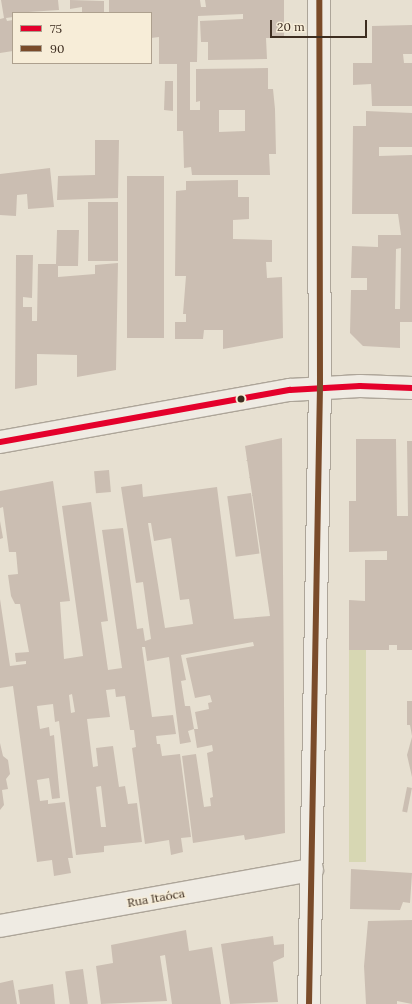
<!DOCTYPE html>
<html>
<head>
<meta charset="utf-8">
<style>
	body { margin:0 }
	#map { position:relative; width:412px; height:1004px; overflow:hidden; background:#e7e0d1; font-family:Lora,serif }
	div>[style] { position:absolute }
	.green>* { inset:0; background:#d7d7b3; transform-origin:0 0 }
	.building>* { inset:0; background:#cbbeb2; transform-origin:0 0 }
	.roads { filter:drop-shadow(1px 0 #ada599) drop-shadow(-1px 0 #ada599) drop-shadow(0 1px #ada599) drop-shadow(0 -1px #ada599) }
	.street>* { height:22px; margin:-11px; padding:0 11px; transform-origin:11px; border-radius:11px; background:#efebe3 }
	.secondary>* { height:22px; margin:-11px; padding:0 11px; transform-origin:11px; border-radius:11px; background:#efebe3 }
	.bus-1>* { height:6px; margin:-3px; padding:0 3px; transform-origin:3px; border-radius:3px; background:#e4002b }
	.bus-2>* { height:6px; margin:-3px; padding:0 3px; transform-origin:3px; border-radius:3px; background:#7a4b2a }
	.dots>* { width:11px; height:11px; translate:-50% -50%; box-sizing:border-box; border:2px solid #f7edd8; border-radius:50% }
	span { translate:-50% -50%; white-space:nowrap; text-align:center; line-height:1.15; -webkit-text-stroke:3px #f7edd8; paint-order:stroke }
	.street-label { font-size:12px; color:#3d2d20 }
	.legend { position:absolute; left:12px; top:12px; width:140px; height:52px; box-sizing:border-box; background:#f7edd8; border:1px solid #ada08e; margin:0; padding:5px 7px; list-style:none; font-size:12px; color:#3d2d20 }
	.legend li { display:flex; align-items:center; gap:8px; height:20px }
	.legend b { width:20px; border:1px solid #ada08e }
	.scale { position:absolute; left:270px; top:20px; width:97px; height:18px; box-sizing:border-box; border:2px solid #3d2d20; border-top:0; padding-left:5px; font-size:12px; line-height:14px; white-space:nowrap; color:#3d2d20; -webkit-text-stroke:3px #f7edd8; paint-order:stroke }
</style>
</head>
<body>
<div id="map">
	<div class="green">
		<i style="left:349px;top:650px;width:17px;height:212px"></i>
	</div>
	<div class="building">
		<i style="clip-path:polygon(1px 0,58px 0,59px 10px,13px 13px,13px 17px,6px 18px,7px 21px,13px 20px,13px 51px,0 53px,0 19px,4px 18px)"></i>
		<i style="clip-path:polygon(70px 0,104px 1px,104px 13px,82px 13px,82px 7px,70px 9px)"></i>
		<i style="clip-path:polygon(evenodd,109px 0,200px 0,201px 7px,206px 7px,205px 0,284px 0,284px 38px,266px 38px,267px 59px,208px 60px,208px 42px,201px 42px,200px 21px,243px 19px,243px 14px,198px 16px,197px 62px,190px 62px,190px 110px,200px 110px,200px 101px,196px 102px,196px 69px,268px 68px,268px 89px,273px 89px,275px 109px,276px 154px,269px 154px,270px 175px,192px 175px,191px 167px,184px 168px,183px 131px,177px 131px,177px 64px,159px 64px,159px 37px,151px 38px,151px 13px,109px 13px,109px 0,219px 110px,245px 110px,245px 131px,219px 132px,219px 110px)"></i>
		<i style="clip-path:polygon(412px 25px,412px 54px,403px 54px,404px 63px,412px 63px,412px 106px,372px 106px,371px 84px,353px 85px,353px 63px,372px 63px,372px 26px)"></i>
		<i style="clip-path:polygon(165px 81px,173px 81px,173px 111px,164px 110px)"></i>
		<i style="clip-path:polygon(evenodd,366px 111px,412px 113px,412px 147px,379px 147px,379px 156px,412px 155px,412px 322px,400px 322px,400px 348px,363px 346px,350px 333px,351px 290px,367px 290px,367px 278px,351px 278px,352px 246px,378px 247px,378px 235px,401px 235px,398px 214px,352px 214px,353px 126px,366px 126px,366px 111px,401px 248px,400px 309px,395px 309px,396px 249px,401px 248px)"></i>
		<i style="clip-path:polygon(95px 140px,119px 140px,118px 198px,57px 200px,58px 176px,95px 175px)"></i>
		<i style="clip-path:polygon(50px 168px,54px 207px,28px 209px,27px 194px,17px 195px,16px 216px,0 215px,0 174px)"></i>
		<i style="left:127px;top:176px;width:37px;height:162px"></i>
		<i style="clip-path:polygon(238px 180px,238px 197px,249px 197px,249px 219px,233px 220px,233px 239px,272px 240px,272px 262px,266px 262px,267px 278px,282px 277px,283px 338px,223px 349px,223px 330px,204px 330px,203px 339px,175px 339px,175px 322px,186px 322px,186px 314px,183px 314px,186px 276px,175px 276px,176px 191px,186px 190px,186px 181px)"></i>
		<i style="left:118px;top:202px;width:59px;height:30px;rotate:90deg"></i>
		<i style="clip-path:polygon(57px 230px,79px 230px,78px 266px,58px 266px,58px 277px,95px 274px,95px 265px,118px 263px,116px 370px,77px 377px,77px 355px,37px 354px,37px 385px,15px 389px,16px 255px,33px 255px,32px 298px,23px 297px,23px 307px,32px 307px,32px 321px,37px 321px,38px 264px,56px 264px)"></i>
		<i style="clip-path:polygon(evenodd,282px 438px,285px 833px,245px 840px,244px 835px,193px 843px,182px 756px,196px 754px,204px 807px,211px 806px,210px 798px,213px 797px,207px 753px,213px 751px,212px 745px,197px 748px,194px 729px,188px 731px,191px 742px,180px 744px,169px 657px,147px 661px,145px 647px,142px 647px,152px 717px,173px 715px,176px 734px,156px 736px,157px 744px,160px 744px,162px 756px,180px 754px,191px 837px,181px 838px,183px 852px,171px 855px,169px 840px,145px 844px,132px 748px,136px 747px,134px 730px,130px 730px,125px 696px,116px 697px,115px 689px,106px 690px,110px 717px,87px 719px,93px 767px,98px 766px,96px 748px,113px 746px,119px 787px,125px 786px,128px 804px,137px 803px,142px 842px,104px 846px,104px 852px,76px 855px,59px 721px,55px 722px,53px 704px,37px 706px,40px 729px,49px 727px,50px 736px,54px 735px,60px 798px,52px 799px,49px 778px,37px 780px,40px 801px,48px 800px,48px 804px,65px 802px,73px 858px,68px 858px,71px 873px,54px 876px,52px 860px,37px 862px,13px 686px,0 688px,0 599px,10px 666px,26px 664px,26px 661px,16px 662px,15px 653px,29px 652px,20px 604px,15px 604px,11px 596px,8px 575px,18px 574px,16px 552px,9px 552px,3px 507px,0 508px,0 491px,53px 481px,70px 601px,60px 602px,64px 659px,83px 656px,62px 506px,91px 502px,108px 621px,101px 622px,108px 670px,122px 668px,102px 530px,123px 528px,137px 629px,143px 628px,145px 641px,151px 639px,143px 582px,136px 583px,121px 487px,142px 484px,143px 497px,217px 487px,234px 619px,270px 616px,245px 446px,282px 438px,148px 523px,151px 523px,154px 541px,171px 538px,180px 600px,189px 599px,193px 624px,165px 628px,148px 523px,282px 438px,253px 642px,254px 646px,186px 658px,195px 698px,210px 695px,212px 702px,208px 703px,209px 709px,195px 712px,198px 729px,194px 729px,190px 706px,185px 706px,181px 681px,186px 680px,181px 655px,253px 642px,282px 438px,72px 694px,75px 712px,71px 713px,69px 695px,72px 694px,282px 438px,101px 786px,106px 827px,101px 827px,96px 787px,101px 786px)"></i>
		<i style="clip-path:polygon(356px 439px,396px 439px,397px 516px,408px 516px,407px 441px,412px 441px,412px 650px,397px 650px,397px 645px,389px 645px,389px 650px,349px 650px,349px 600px,365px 601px,365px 560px,387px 560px,387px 551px,349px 552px,349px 501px,356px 501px)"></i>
		<i style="left:109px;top:470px;width:22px;height:15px;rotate:85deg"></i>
		<i style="left:251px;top:493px;width:61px;height:24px;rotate:82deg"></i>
		<i style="clip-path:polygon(0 521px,3px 538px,0 539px)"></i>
		<i style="clip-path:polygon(407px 701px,412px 701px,412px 736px,410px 725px,407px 725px)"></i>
		<i style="clip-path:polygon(412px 737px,412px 777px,407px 755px)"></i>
		<i style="clip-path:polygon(0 743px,3px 756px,8px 760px,10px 774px,6px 779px,8px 789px,2px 790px,4px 805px,0 810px)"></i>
		<i style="left:407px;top:787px;width:5px;height:25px;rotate:11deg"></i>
		<i style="clip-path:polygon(351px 869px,412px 873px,410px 903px,403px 902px,400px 910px,350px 909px)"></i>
		<i style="clip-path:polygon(412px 920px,412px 1004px,397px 1001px,397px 1004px,366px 1004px,364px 966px,368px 921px)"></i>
		<i style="clip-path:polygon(186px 930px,189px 951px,212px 947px,221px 1004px,172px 1004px,165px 955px,160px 956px,167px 1001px,101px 1004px,96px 966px,113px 963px,111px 945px)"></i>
		<i style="clip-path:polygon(273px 936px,274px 945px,284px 944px,284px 957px,273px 962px,278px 1002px,230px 1004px,221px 944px)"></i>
		<i style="left:83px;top:969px;width:35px;height:18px;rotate:82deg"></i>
		<i style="clip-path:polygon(13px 980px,17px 1004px,0 1004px,0 983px)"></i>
		<i style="clip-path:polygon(53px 984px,55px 1004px,20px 1004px,18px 990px)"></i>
	</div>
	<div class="roads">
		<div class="street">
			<i style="left:319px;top:0;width:387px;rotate:89.9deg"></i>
			<i style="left:0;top:926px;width:317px;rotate:-10.2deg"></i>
		</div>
		<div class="secondary">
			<i style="left:0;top:442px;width:295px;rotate:-10.2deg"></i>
			<i style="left:290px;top:390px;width:70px;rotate:-3.3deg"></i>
			<i style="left:360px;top:386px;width:52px;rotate:2.2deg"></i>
			<i style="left:309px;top:1004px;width:617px;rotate:-88.98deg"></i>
		</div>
	</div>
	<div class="bus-1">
		<i style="left:0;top:442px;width:295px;rotate:-10.2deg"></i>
		<i style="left:290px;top:390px;width:70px;rotate:-3.3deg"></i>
		<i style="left:360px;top:386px;width:52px;rotate:2.2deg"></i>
	</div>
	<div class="bus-2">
		<i style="left:309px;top:1004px;width:617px;rotate:-88.98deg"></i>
		<i style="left:320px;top:387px;width:387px;rotate:-90.1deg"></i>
	</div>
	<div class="dots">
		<i style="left:241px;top:399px;background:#3d2d20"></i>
	</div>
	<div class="street-label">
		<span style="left:156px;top:898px;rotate:-10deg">Rua Itaóca</span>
	</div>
	<ul class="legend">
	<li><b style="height:5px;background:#e4002b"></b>75</li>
	<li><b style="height:5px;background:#7a4b2a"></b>90</li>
	</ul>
	<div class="scale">20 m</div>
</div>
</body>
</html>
